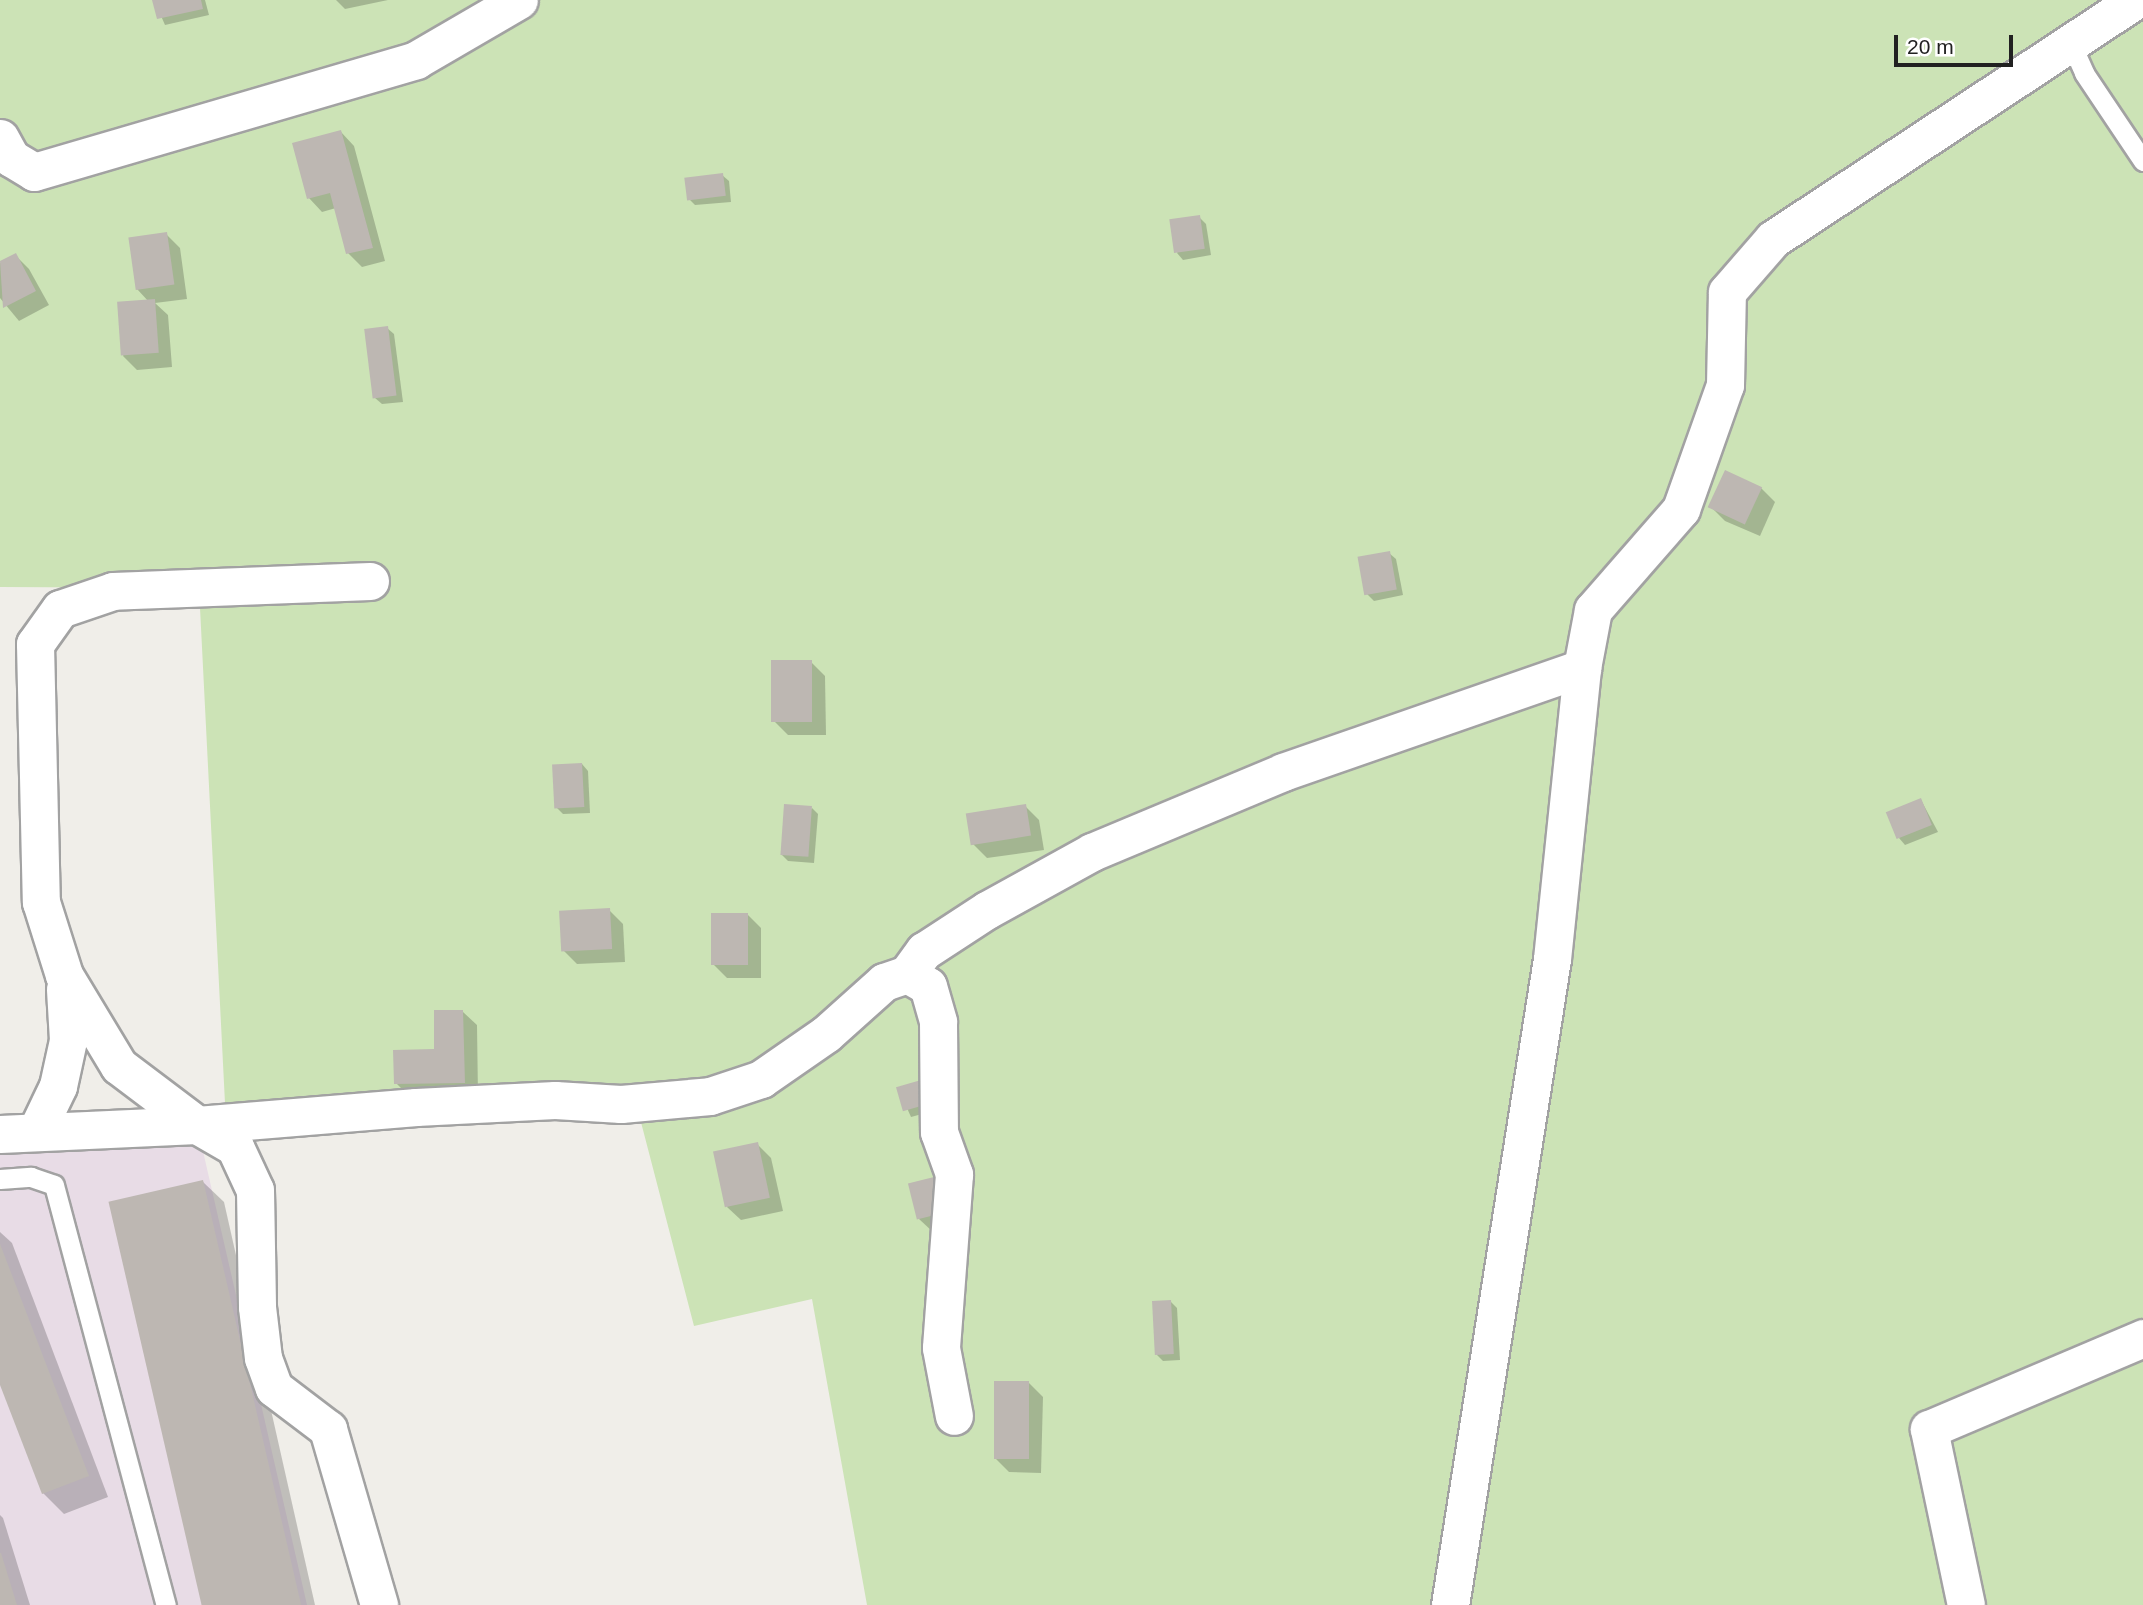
<!DOCTYPE html>
<html>
<head>
<meta charset="utf-8">
<style>
	body { margin:0 }
	#map { position:relative; width:2143px; height:1605px; overflow:hidden; background:#f0eee9; font-family:Helvetica,sans-serif }
	div>[style] { position:absolute }
	.industrial>* { inset:0; background:#e8dce6 }
	.grass>* { inset:0; background:#cce3b6 }
	.shadow>* { inset:0; background:#0003 }
	.building>* { inset:0; background:#bdb7b2; transform-origin:0 0 }
	.roads { filter:drop-shadow(2px 0 #a2a2a2) drop-shadow(-2px 0 #a2a2a2) drop-shadow(0 2px #a2a2a2) drop-shadow(0 -2px #a2a2a2) }
	.service>* { height:19px; margin:-9.5px; padding:0 9.5px; transform-origin:9.5px; border-radius:9.5px; background:#fff }
	.minor>* { height:37px; margin:-18.5px; padding:0 18.5px; transform-origin:18.5px; border-radius:18.5px; background:#fff }
	span { translate:-50% -50%; white-space:nowrap; text-align:center; line-height:1.15; -webkit-text-stroke:5px #fff; paint-order:stroke }
	.scale { position:absolute; left:1894px; top:35px; width:119px; height:32px; box-sizing:border-box; border:4px solid #212121; border-top:0; padding-left:9px; font-size:21px; line-height:24px; white-space:nowrap; color:#212121; -webkit-text-stroke:5px #fff; paint-order:stroke }
</style>
</head>
<body>
<div id="map">
	<div class="industrial">
		<i style="clip-path:polygon(197px 1125px,307px 1605px,0 1605px,0 1134px)"></i>
	</div>
	<div class="grass">
		<i style="clip-path:polygon(0 0,2143px 0,2143px 1605px,867px 1605px,812px 1299px,694px 1326px,636px 1103px,226px 1123px,199px 588px,0 587px)"></i>
	</div>
	<div class="shadow">
		<i style="clip-path:polygon(154px 0,205px 0,209px 15px,165px 25px)"></i>
		<i style="clip-path:polygon(336px 0,388px 0,345px 9px)"></i>
		<i style="clip-path:polygon(341px 132px,354px 146px,385px 261px,362px 267px,348px 253px,336px 208px,322px 212px,309px 198px)"></i>
		<i style="clip-path:polygon(722px 175px,729px 181px,731px 202px,695px 205px,689px 199px)"></i>
		<i style="clip-path:polygon(1199px 217px,1206px 224px,1211px 255px,1183px 260px,1177px 253px)"></i>
		<i style="clip-path:polygon(166px 234px,180px 248px,187px 299px,155px 303px,168px 315px,172px 367px,137px 370px,123px 356px,149px 302px,137px 289px)"></i>
		<i style="clip-path:polygon(15px 255px,29px 269px,49px 305px,19px 321px,0 298px,0 263px)"></i>
		<i style="clip-path:polygon(387px 328px,394px 334px,403px 402px,382px 404px,375px 398px)"></i>
		<i style="clip-path:polygon(1761px 488px,1775px 502px,1760px 536px,1725px 521px,1711px 507px)"></i>
		<i style="clip-path:polygon(1389px 553px,1396px 559px,1403px 595px,1374px 601px,1367px 594px)"></i>
		<i style="clip-path:polygon(811px 662px,825px 676px,826px 735px,788px 735px,774px 721px)"></i>
		<i style="clip-path:polygon(582px 764px,588px 771px,590px 813px,563px 814px,556px 807px)"></i>
		<i style="clip-path:polygon(1921px 800px,1938px 832px,1905px 845px,1899px 838px)"></i>
		<i style="clip-path:polygon(1025px 806px,1039px 820px,1044px 850px,987px 858px,973px 844px)"></i>
		<i style="clip-path:polygon(812px 808px,818px 814px,814px 863px,788px 861px,782px 855px)"></i>
		<i style="clip-path:polygon(609px 910px,623px 924px,625px 962px,577px 964px,563px 950px)"></i>
		<i style="clip-path:polygon(747px 914px,761px 928px,761px 978px,727px 978px,713px 964px)"></i>
		<i style="clip-path:polygon(463px 1012px,477px 1025px,478px 1096px,410px 1097px,396px 1083px,436px 1051px)"></i>
		<i style="clip-path:polygon(898px 1088px,933px 1111px,911px 1117px)"></i>
		<i style="clip-path:polygon(757px 1144px,771px 1158px,783px 1211px,741px 1220px,727px 1207px)"></i>
		<i style="clip-path:polygon(938px 1178px,933px 1232px,919px 1219px)"></i>
		<i style="clip-path:polygon(203px 1182px,224px 1202px,315px 1605px,202px 1605px)"></i>
		<i style="clip-path:polygon(0 1232px,12px 1243px,108px 1497px,64px 1514px,43px 1493px,0 1380px)"></i>
		<i style="clip-path:polygon(1170px 1301px,1177px 1308px,1180px 1360px,1163px 1361px,1157px 1355px)"></i>
		<i style="clip-path:polygon(1029px 1383px,1043px 1397px,1041px 1473px,1009px 1472px,995px 1458px)"></i>
		<i style="clip-path:polygon(0 1515px,3px 1518px,30px 1605px,0 1605px)"></i>
	</div>
	<div class="building">
		<i style="clip-path:polygon(152px 0,201px 0,203px 9px,157px 19px)"></i>
		<i style="clip-path:polygon(341px 130px,373px 248px,346px 254px,330px 193px,307px 199px,292px 143px)"></i>
		<i style="left:723px;top:173px;width:23px;height:39px;rotate:83deg"></i>
		<i style="left:1200px;top:215px;width:34px;height:31px;rotate:82deg"></i>
		<i style="left:167px;top:232px;width:53px;height:39px;rotate:82deg"></i>
		<i style="clip-path:polygon(16px 253px,36px 291px,3px 308px,0 261px)"></i>
		<i style="left:155px;top:299px;width:54px;height:38px;rotate:86deg"></i>
		<i style="left:388px;top:326px;width:70px;height:24px;rotate:83deg"></i>
		<i style="left:1725px;top:470px;width:41px;height:41px;rotate:25deg"></i>
		<i style="left:1390px;top:551px;width:39px;height:33px;rotate:80deg"></i>
		<i style="left:771px;top:660px;width:41px;height:62px"></i>
		<i style="left:582px;top:763px;width:44px;height:30px;rotate:87deg"></i>
		<i style="left:1921px;top:798px;width:29px;height:38px;rotate:68deg"></i>
		<i style="left:784px;top:804px;width:28px;height:51px;rotate:4deg"></i>
		<i style="left:1026px;top:804px;width:32px;height:61px;rotate:81deg"></i>
		<i style="left:610px;top:908px;width:41px;height:51px;rotate:87deg"></i>
		<i style="left:711px;top:913px;width:37px;height:52px"></i>
		<i style="clip-path:polygon(434px 1010px,463px 1010px,465px 1083px,394px 1084px,393px 1050px,434px 1049px)"></i>
		<i style="left:921px;top:1080px;width:25px;height:26px;rotate:74deg"></i>
		<i style="left:758px;top:1142px;width:57px;height:46px;rotate:78deg"></i>
		<i style="left:938px;top:1176px;width:37px;height:31px;rotate:76deg"></i>
		<i style="left:203px;top:1180px;width:436px;height:97px;rotate:77deg"></i>
		<i style="clip-path:polygon(0 1244px,89px 1476px,42px 1494px,0 1385px)"></i>
		<i style="left:1171px;top:1300px;width:54px;height:19px;rotate:87deg"></i>
		<i style="left:994px;top:1381px;width:35px;height:78px"></i>
		<i style="clip-path:polygon(0 1553px,1px 1553px,17px 1605px,0 1605px)"></i>
	</div>
	<div class="roads">
		<div class="service">
			<i style="left:2070px;top:41px;width:35px;rotate:66deg"></i>
			<i style="left:2084px;top:73px;width:106px;rotate:56.2deg"></i>
			<i style="left:0;top:1179px;width:31px;rotate:-4deg"></i>
			<i style="left:31px;top:1177px;width:24px;rotate:19deg"></i>
			<i style="left:54px;top:1185px;width:435px;rotate:75.1deg"></i>
		</div>
		<div class="minor">
			<i style="left:0;top:138px;width:23px;rotate:61deg"></i>
			<i style="left:11px;top:158px;width:27px;rotate:31deg"></i>
			<i style="left:34px;top:172px;width:398px;rotate:-16.3deg"></i>
			<i style="left:416px;top:60px;width:119px;rotate:-30.2deg"></i>
			<i style="left:370px;top:581px;width:257px;rotate:177.8deg"></i>
			<i style="left:113px;top:591px;width:56px;rotate:161.2deg"></i>
			<i style="left:60px;top:609px;width:43px;rotate:125.5deg"></i>
			<i style="left:35px;top:644px;width:258px;rotate:88.7deg"></i>
			<i style="left:41px;top:902px;width:77px;rotate:72.5deg"></i>
			<i style="left:64px;top:975px;width:106px;rotate:58.9deg"></i>
			<i style="left:119px;top:1066px;width:98px;rotate:37.1deg"></i>
			<i style="left:197px;top:1125px;width:44px;rotate:30.1deg"></i>
			<i style="left:235px;top:1147px;width:47px;rotate:65.1deg"></i>
			<i style="left:255px;top:1190px;width:117px;rotate:89deg"></i>
			<i style="left:257px;top:1307px;width:51px;rotate:83.3deg"></i>
			<i style="left:263px;top:1358px;width:32px;rotate:70deg"></i>
			<i style="left:274px;top:1388px;width:68px;rotate:37.2deg"></i>
			<i style="left:328px;top:1429px;width:183px;rotate:73.8deg"></i>
			<i style="left:907px;top:974px;width:29px;rotate:-54deg"></i>
			<i style="left:924px;top:951px;width:75px;rotate:-33.1deg"></i>
			<i style="left:987px;top:910px;width:120px;rotate:-28.9deg"></i>
			<i style="left:1092px;top:852px;width:207px;rotate:-22.7deg"></i>
			<i style="left:1283px;top:772px;width:317px;rotate:-19.2deg"></i>
			<i style="left:36px;top:1132px;width:51px;rotate:-64.4deg"></i>
			<i style="left:58px;top:1086px;width:47px;rotate:-77.7deg"></i>
			<i style="left:68px;top:1040px;width:51px;rotate:-93.4deg"></i>
			<i style="left:0;top:1134px;width:197px;rotate:-2.6deg"></i>
			<i style="left:197px;top:1125px;width:220px;rotate:-4.7deg"></i>
			<i style="left:416px;top:1107px;width:139px;rotate:-2.9deg"></i>
			<i style="left:555px;top:1100px;width:66px;rotate:3.5deg"></i>
			<i style="left:621px;top:1104px;width:89px;rotate:-5.1deg"></i>
			<i style="left:710px;top:1096px;width:54px;rotate:-18.4deg"></i>
			<i style="left:761px;top:1079px;width:79px;rotate:-34.7deg"></i>
			<i style="left:826px;top:1034px;width:78px;rotate:-41.9deg"></i>
			<i style="left:884px;top:982px;width:24px;rotate:-19deg"></i>
			<i style="left:907px;top:974px;width:24px;rotate:30deg"></i>
			<i style="left:928px;top:986px;width:37px;rotate:74deg"></i>
			<i style="left:938px;top:1022px;width:110px;rotate:89.5deg"></i>
			<i style="left:939px;top:1132px;width:45px;rotate:70.3deg"></i>
			<i style="left:954px;top:1174px;width:174px;rotate:94.3deg"></i>
			<i style="left:941px;top:1348px;width:69px;rotate:79.2deg"></i>
			<i style="left:1450px;top:1605px;width:654px;rotate:-81.03deg"></i>
			<i style="left:1552px;top:959px;width:293px;rotate:-84.1deg"></i>
			<i style="left:1582px;top:668px;width:59px;rotate:-79.3deg"></i>
			<i style="left:1593px;top:610px;width:134px;rotate:-48.9deg"></i>
			<i style="left:1681px;top:509px;width:132px;rotate:-70.5deg"></i>
			<i style="left:1725px;top:385px;width:93px;rotate:-88.8deg"></i>
			<i style="left:1727px;top:292px;width:70px;rotate:-49deg"></i>
			<i style="left:1773px;top:239px;width:435px;rotate:-33.4deg"></i>
			<i style="left:1966px;top:1605px;width:180px;rotate:-101.9deg"></i>
			<i style="left:1929px;top:1429px;width:233px;rotate:-23deg"></i>
		</div>
	</div>
	<div class="scale">20 m</div>
</div>
</body>
</html>
